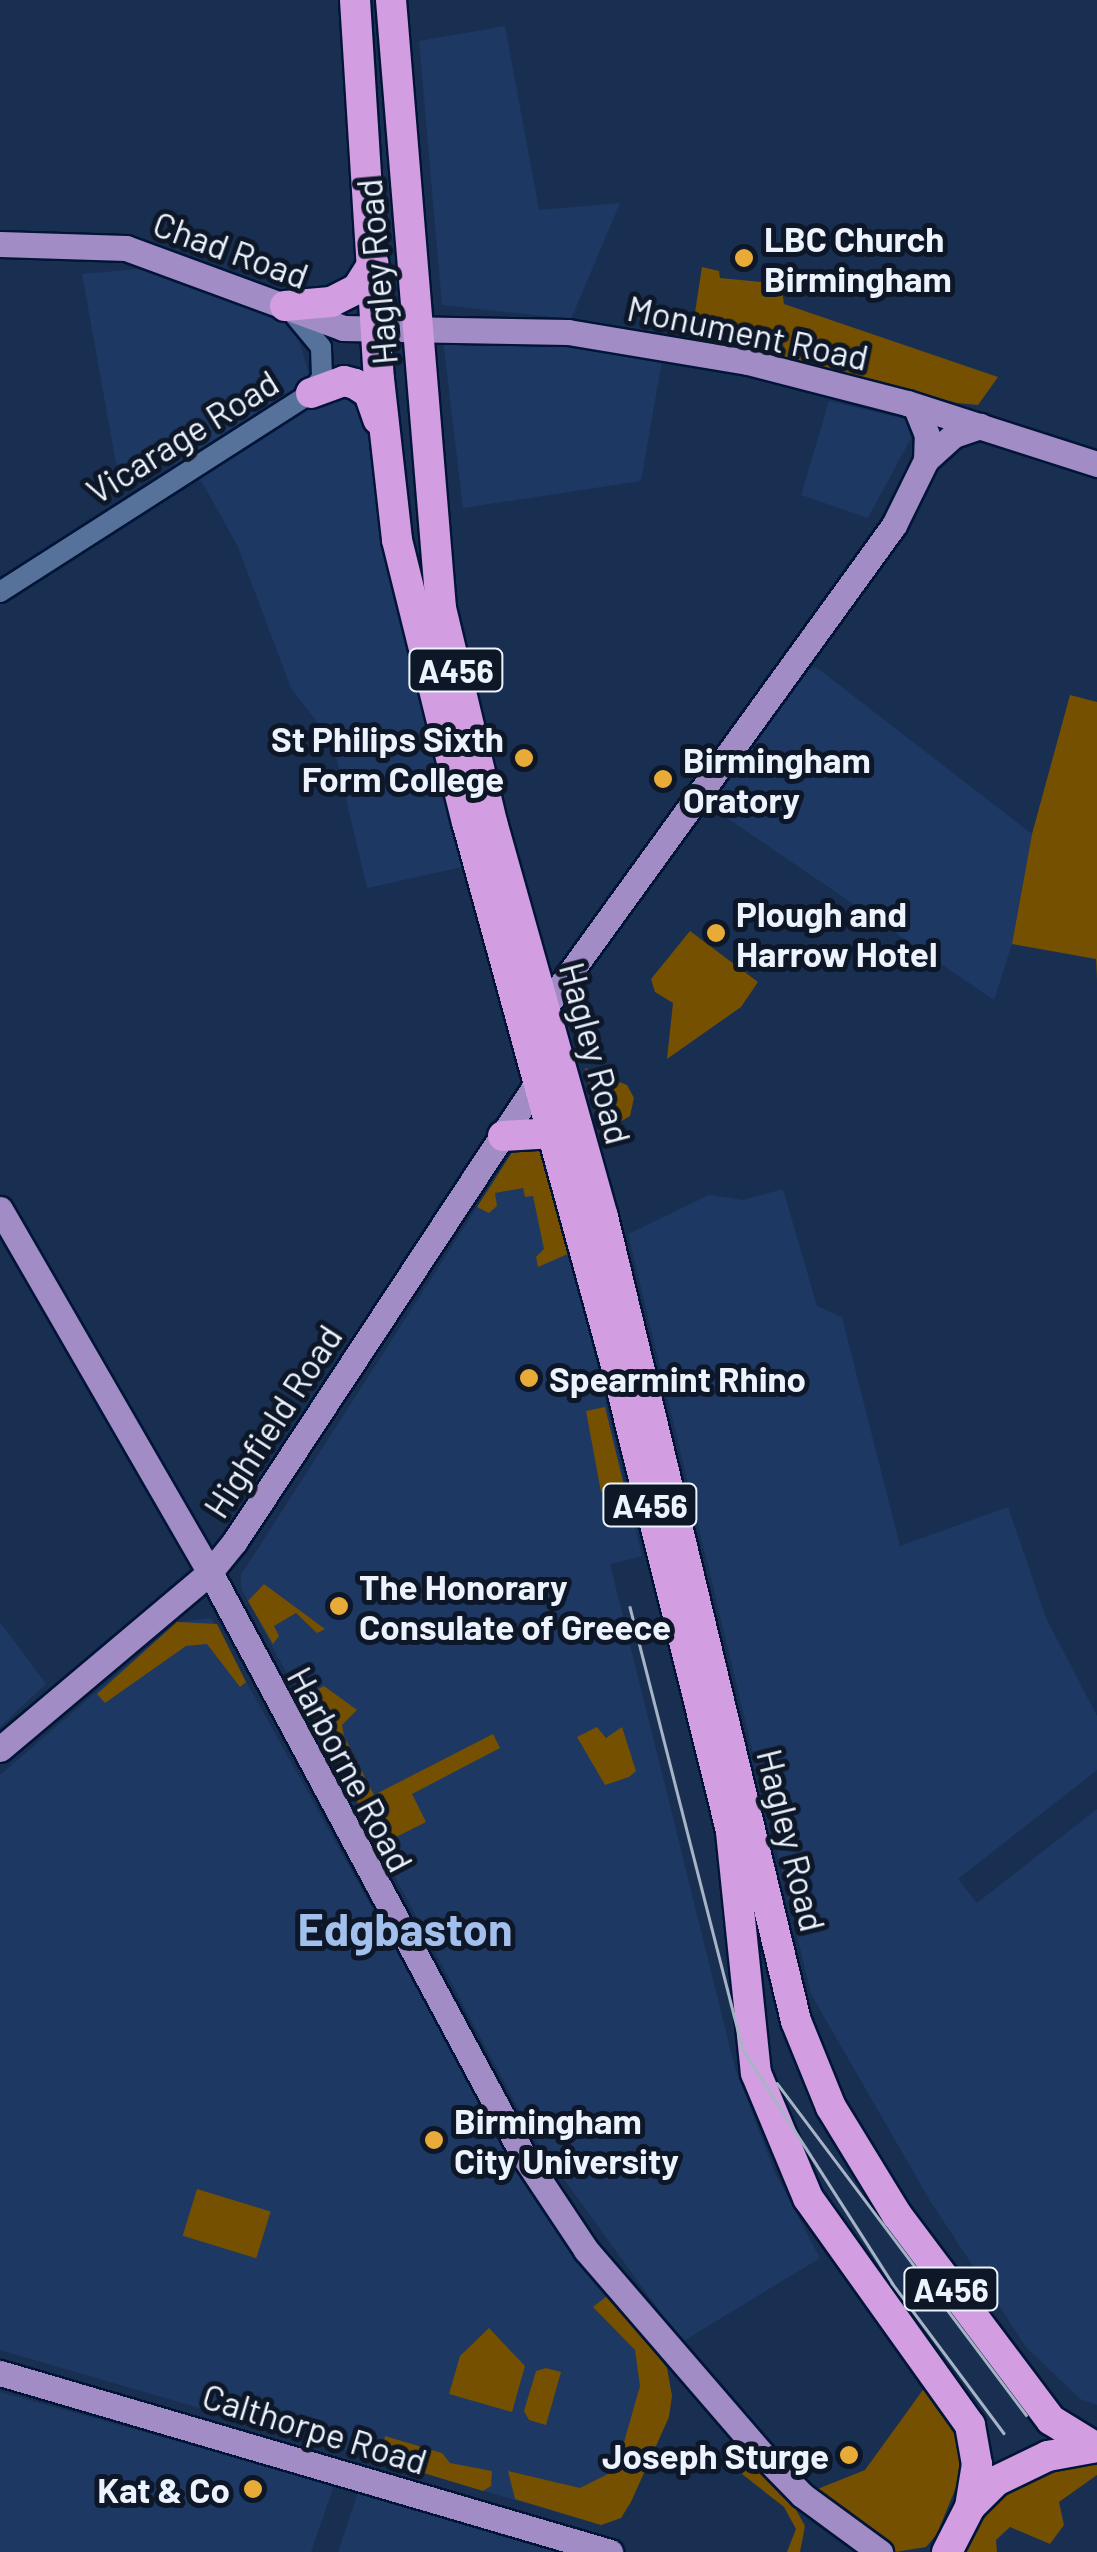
<!DOCTYPE html>
<html>
<head>
<meta charset="utf-8">
<style>
	body { margin:0 }
	#map { position:relative; width:1097px; height:2552px; overflow:hidden; background:#182f52; font-family:Barlow,sans-serif }
	div>[style] { position:absolute }
	.built>* { inset:0; background:#1d3862 }
	.green>* { inset:0; background:#745000; transform-origin:0 0 }
	.roads { filter:drop-shadow(2px 0 #021537) drop-shadow(-2px 0 #021537) drop-shadow(0 2px #021537) drop-shadow(0 -2px #021537) }
	.minor>* { height:20px; margin:-10px; padding:0 10px; transform-origin:10px; border-radius:10px; background:#57729a }
	.major>* { height:25px; margin:-12.5px; padding:0 12.5px; transform-origin:12.5px; border-radius:12.5px; background:#a18cc5 }
	.highway>* { height:30px; margin:-15px; padding:0 15px; transform-origin:15px; border-radius:15px; background:#d29ee1 }
	.tram>* { height:2.5px; margin:-1.25px; padding:0 1.25px; transform-origin:1.25px; border-radius:1.25px; background:#a8b4c6 }
	.dots>* { width:28px; height:28px; translate:-50% -50%; box-sizing:border-box; border:5px solid #0d1727; border-radius:50% }
	span { translate:-50% -50%; white-space:nowrap; text-align:center; line-height:1.15; -webkit-text-stroke:10px #0d1727; paint-order:stroke }
	.shield-label span { padding:2px 8px; background:#0d1727; border:2px solid; border-radius:8px; -webkit-text-stroke-width:0 }
	.shield-label { font-size:32px; color:#edf3fd; font-weight:700 }
	.poi-label { font-size:35px; color:#edf3fd; font-weight:700 }
	.left { translate:0 -50%; text-align:left }
	.right { translate:-100% -50%; text-align:right }
	.street-label { font-size:35px; color:#edf3fd }
	.district-label { font-size:45px; color:#a3c0ed; font-weight:700 }
</style>
</head>
<body>
<div id="map">
	<div class="built">
		<i style="clip-path:polygon(505px 26px,539px 210px,620px 203px,571px 319px,442px 305px,419px 41px)"></i>
		<i style="clip-path:polygon(149px 268px,295px 327px,314px 391px,360px 394px,406px 649px,462px 867px,367px 888px,333px 743px,291px 688px,238px 547px,202px 482px,170px 462px,121px 491px,82px 274px)"></i>
		<i style="clip-path:polygon(442px 332px,572px 344px,662px 361px,641px 481px,463px 508px)"></i>
		<i style="clip-path:polygon(829px 401px,905px 419px,911px 438px,868px 518px,801px 495px)"></i>
		<i style="clip-path:polygon(816px 667px,1032px 834px,1012px 944px,994px 1000px,705px 803px,804px 670px)"></i>
		<i style="clip-path:polygon(520px 1140px,544px 1141px,642px 1556px,610px 1564px,735px 2068px,775px 2173px,820px 2258px,682px 2342px,534px 2138px,241px 1588px,241px 1575px)"></i>
		<i style="clip-path:polygon(783px 1189px,817px 1306px,842px 1317px,900px 1546px,1008px 1507px,1046px 1618px,1097px 1716px,1097px 1770px,958px 1879px,977px 1903px,1097px 1809px,1097px 2405px,1080px 2399px,1026px 2347px,929px 2199px,811px 1994px,628px 1234px,709px 1195px,743px 1200px)"></i>
		<i style="clip-path:polygon(211px 1618px,521px 2176px,667px 2368px,672px 2396px,621px 2518px,601px 2525px,0 2350px,0 1775px,177px 1622px)"></i>
		<i style="clip-path:polygon(0 1622px,46px 1684px,0 1727px)"></i>
		<i style="clip-path:polygon(0 2392px,334px 2485px,311px 2552px,0 2552px)"></i>
		<i style="clip-path:polygon(358px 2492px,569px 2552px,338px 2552px)"></i>
	</div>
	<div class="green">
		<i style="clip-path:polygon(702px 267px,719px 271px,720px 278px,781px 284px,784px 304px,998px 377px,978px 405px,957px 403px,692px 332px)"></i>
		<i style="clip-path:polygon(1070px 695px,1097px 702px,1097px 979px,1096px 959px,1012px 944px,1032px 834px)"></i>
		<i style="clip-path:polygon(690px 931px,758px 982px,741px 1007px,667px 1059px,673px 1003px,655px 992px,651px 979px)"></i>
		<i style="clip-path:polygon(585px 1068px,627px 1085px,634px 1098px,630px 1116px,600px 1134px)"></i>
		<i style="clip-path:polygon(520px 1140px,544px 1141px,570px 1253px,538px 1267px,536px 1257px,544px 1249px,533px 1196px,525px 1197px,523px 1188px,495px 1193px,497px 1206px,489px 1213px,477px 1207px)"></i>
		<i style="clip-path:polygon(605px 1407px,624px 1486px,601px 1492px,586px 1411px)"></i>
		<i style="clip-path:polygon(264px 1584px,325px 1629px,317px 1633px,296px 1613px,274px 1626px,279px 1636px,273px 1644px,248px 1601px)"></i>
		<i style="clip-path:polygon(177px 1622px,217px 1624px,246px 1682px,240px 1687px,207px 1644px,186px 1646px,105px 1703px,97px 1694px)"></i>
		<i style="clip-path:polygon(324px 1686px,357px 1710px,342px 1725px,344px 1736px,374px 1795px,493px 1734px,500px 1748px,412px 1794px,426px 1822px,380px 1845px,303px 1697px)"></i>
		<i style="clip-path:polygon(597px 1727px,606px 1738px,622px 1727px,636px 1771px,629px 1777px,605px 1785px,577px 1737px)"></i>
		<i style="left:197px;top:2189px;width:77px;height:49px;rotate:17deg"></i>
		<i style="clip-path:polygon(611px 2293px,667px 2368px,672px 2396px,669px 2417px,631px 2502px,621px 2518px,601px 2525px,515px 2499px,508px 2471px,580px 2488px,616px 2470px,640px 2386px,635px 2350px,593px 2307px)"></i>
		<i style="clip-path:polygon(489px 2328px,525px 2366px,512px 2412px,449px 2394px,460px 2356px)"></i>
		<i style="clip-path:polygon(546px 2368px,561px 2372px,546px 2425px,529px 2420px,524px 2411px,536px 2371px)"></i>
		<i style="clip-path:polygon(925px 2387px,967px 2437px,969px 2455px,937px 2534px,926px 2547px,895px 2552px,815px 2490px,865px 2470px)"></i>
		<i style="clip-path:polygon(385px 2436px,442px 2453px,450px 2463px,492px 2471px,491px 2486px,483px 2491px,381px 2460px)"></i>
		<i style="clip-path:polygon(1097px 2462px,1097px 2475px,1059px 2502px,1064px 2525px,1050px 2544px,1010px 2527px,996px 2540px,997px 2552px,966px 2552px,974px 2529px,1001px 2497px,1064px 2466px)"></i>
		<i style="clip-path:polygon(751px 2465px,789px 2497px,805px 2526px,800px 2552px,787px 2552px,796px 2529px,784px 2507px,742px 2474px)"></i>
	</div>
	<div class="roads">
		<div class="minor">
			<i style="left:0;top:592px;width:369px;rotate:-32.6deg"></i>
			<i style="left:311px;top:393px;width:19px;rotate:-55deg"></i>
			<i style="left:322px;top:377px;width:30px;rotate:-92deg"></i>
			<i style="left:321px;top:347px;width:44px;rotate:-129.5deg"></i>
		</div>
		<div class="major">
			<i style="left:0;top:244px;width:126px;rotate:1.8deg"></i>
			<i style="left:126px;top:248px;width:231px;rotate:20.2deg"></i>
			<i style="left:343px;top:328px;width:225px;rotate:1deg"></i>
			<i style="left:568px;top:332px;width:182px;rotate:9.5deg"></i>
			<i style="left:748px;top:362px;width:164px;rotate:14.5deg"></i>
			<i style="left:907px;top:403px;width:200px;rotate:17.8deg"></i>
			<i style="left:926px;top:460px;width:38px;rotate:-42deg"></i>
			<i style="left:954px;top:435px;width:28px;rotate:-19deg"></i>
			<i style="left:546px;top:1006px;width:594px;rotate:-54.11deg"></i>
			<i style="left:894px;top:525px;width:72px;rotate:-63.8deg"></i>
			<i style="left:926px;top:460px;width:25px;rotate:-88deg"></i>
			<i style="left:927px;top:435px;width:31px;rotate:-112deg"></i>
			<i style="left:0;top:1209px;width:419px;rotate:60deg"></i>
			<i style="left:210px;top:1572px;width:662px;rotate:61.77deg"></i>
			<i style="left:523px;top:2155px;width:114px;rotate:56.4deg"></i>
			<i style="left:586px;top:2250px;width:271px;rotate:49.2deg"></i>
			<i style="left:763px;top:2455px;width:56px;rotate:45.7deg"></i>
			<i style="left:802px;top:2495px;width:97px;rotate:36.2deg"></i>
			<i style="left:0;top:1749px;width:275px;rotate:-40.1deg"></i>
			<i style="left:210px;top:1572px;width:40px;rotate:-51deg"></i>
			<i style="left:235px;top:1541px;width:556px;rotate:-56.6deg"></i>
			<i style="left:0;top:2373px;width:636px;rotate:16.35deg"></i>
		</div>
		<div class="highway">
			<i style="left:355px;top:0;width:380px;rotate:86.4deg"></i>
			<i style="left:379px;top:379px;width:162px;rotate:83.6deg"></i>
			<i style="left:397px;top:540px;width:291px;rotate:76.1deg"></i>
			<i style="left:467px;top:822px;width:556px;rotate:74.66deg"></i>
			<i style="left:614px;top:1358px;width:488px;rotate:76.1deg"></i>
			<i style="left:731px;top:1832px;width:242px;rotate:84.1deg"></i>
			<i style="left:756px;top:2073px;width:135px;rotate:67.4deg"></i>
			<i style="left:808px;top:2198px;width:279px;rotate:54.5deg"></i>
			<i style="left:970px;top:2425px;width:40px;rotate:80deg"></i>
			<i style="left:977px;top:2464px;width:44px;rotate:99.2deg"></i>
			<i style="left:391px;top:0;width:610px;rotate:85.3deg"></i>
			<i style="left:441px;top:608px;width:220px;rotate:76.6deg"></i>
			<i style="left:492px;top:822px;width:410px;rotate:74.3deg"></i>
			<i style="left:603px;top:1217px;width:827px;rotate:76.5deg"></i>
			<i style="left:796px;top:2021px;width:93px;rotate:67.9deg"></i>
			<i style="left:831px;top:2107px;width:127px;rotate:58.6deg"></i>
			<i style="left:897px;top:2215px;width:256px;rotate:53.1deg"></i>
			<i style="left:1051px;top:2420px;width:52px;rotate:31.5deg"></i>
			<i style="left:285px;top:306px;width:46px;rotate:-5deg"></i>
			<i style="left:331px;top:302px;width:29px;rotate:-27deg"></i>
			<i style="left:357px;top:289px;width:31px;rotate:-58deg"></i>
			<i style="left:311px;top:393px;width:35px;rotate:-20deg"></i>
			<i style="left:344px;top:381px;width:11px;rotate:15deg"></i>
			<i style="left:355px;top:384px;width:17px;rotate:33deg"></i>
			<i style="left:369px;top:393px;width:28px;rotate:71deg"></i>
			<i style="left:503px;top:1136px;width:51px;rotate:-3.4deg"></i>
			<i style="left:947px;top:2552px;width:51px;rotate:-62.9deg"></i>
			<i style="left:970px;top:2507px;width:37px;rotate:-45deg"></i>
			<i style="left:996px;top:2481px;width:58px;rotate:-25.7deg"></i>
			<i style="left:1048px;top:2456px;width:50px;rotate:-10.4deg"></i>
		</div>
	</div>
	<div class="tram">
		<i style="left:630px;top:1607px;width:455px;rotate:75.7deg"></i>
		<i style="left:742px;top:2048px;width:279px;rotate:57.4deg"></i>
		<i style="left:892px;top:2283px;width:187px;rotate:53.3deg"></i>
		<i style="left:777px;top:2083px;width:415px;rotate:53.1deg"></i>
	</div>
	<div class="dots">
		<i style="left:744px;top:258px;background:#e8ab37"></i>
		<i style="left:524px;top:758px;background:#e8ab37"></i>
		<i style="left:663px;top:779px;background:#e8ab37"></i>
		<i style="left:716px;top:933px;background:#e8ab37"></i>
		<i style="left:529px;top:1378px;background:#e8ab37"></i>
		<i style="left:339px;top:1606px;background:#e8ab37"></i>
		<i style="left:434px;top:2140px;background:#e8ab37"></i>
		<i style="left:849px;top:2455px;background:#e8ab37"></i>
		<i style="left:253px;top:2489px;background:#e8ab37"></i>
	</div>
	<div class="shield-label">
		<span style="left:456px;top:670px">A456</span>
		<span style="left:650px;top:1505px">A456</span>
		<span style="left:951px;top:2289px">A456</span>
	</div>
	<div class="poi-label">
		<span class="left" style="left:764px;top:258px">LBC Church<br>Birmingham</span>
		<span class="right" style="left:504px;top:758px">St Philips Sixth<br>Form College</span>
		<span class="left" style="left:683px;top:779px">Birmingham<br>Oratory</span>
		<span class="left" style="left:736px;top:933px">Plough and<br>Harrow Hotel</span>
		<span class="left" style="left:549px;top:1378px">Spearmint Rhino</span>
		<span class="left" style="left:359px;top:1606px">The Honorary<br>Consulate of Greece</span>
		<span class="left" style="left:454px;top:2140px">Birmingham<br>City University</span>
		<span class="right" style="left:829px;top:2455px">Joseph Sturge</span>
		<span class="right" style="left:230px;top:2489px">Kat &amp; Co</span>
	</div>
	<div class="street-label">
		<span style="left:231px;top:249px;rotate:20deg">Chad Road</span>
		<span style="left:376px;top:272px;rotate:-95deg">Hagley Road</span>
		<span style="left:748px;top:332px;rotate:12deg">Monument Road</span>
		<span style="left:182px;top:436px;rotate:-32deg">Vicarage Road</span>
		<span style="left:596px;top:1053px;rotate:75deg">Hagley Road</span>
		<span style="left:272px;top:1421px;rotate:-57deg">Highfield Road</span>
		<span style="left:351px;top:1769px;rotate:62deg">Harborne Road</span>
		<span style="left:792px;top:1840px;rotate:76deg">Hagley Road</span>
		<span style="left:315px;top:2428px;rotate:17deg">Calthorpe Road</span>
	</div>
	<div class="district-label">
		<span style="left:405px;top:1929px">Edgbaston</span>
	</div>
</div>
</body>
</html>
